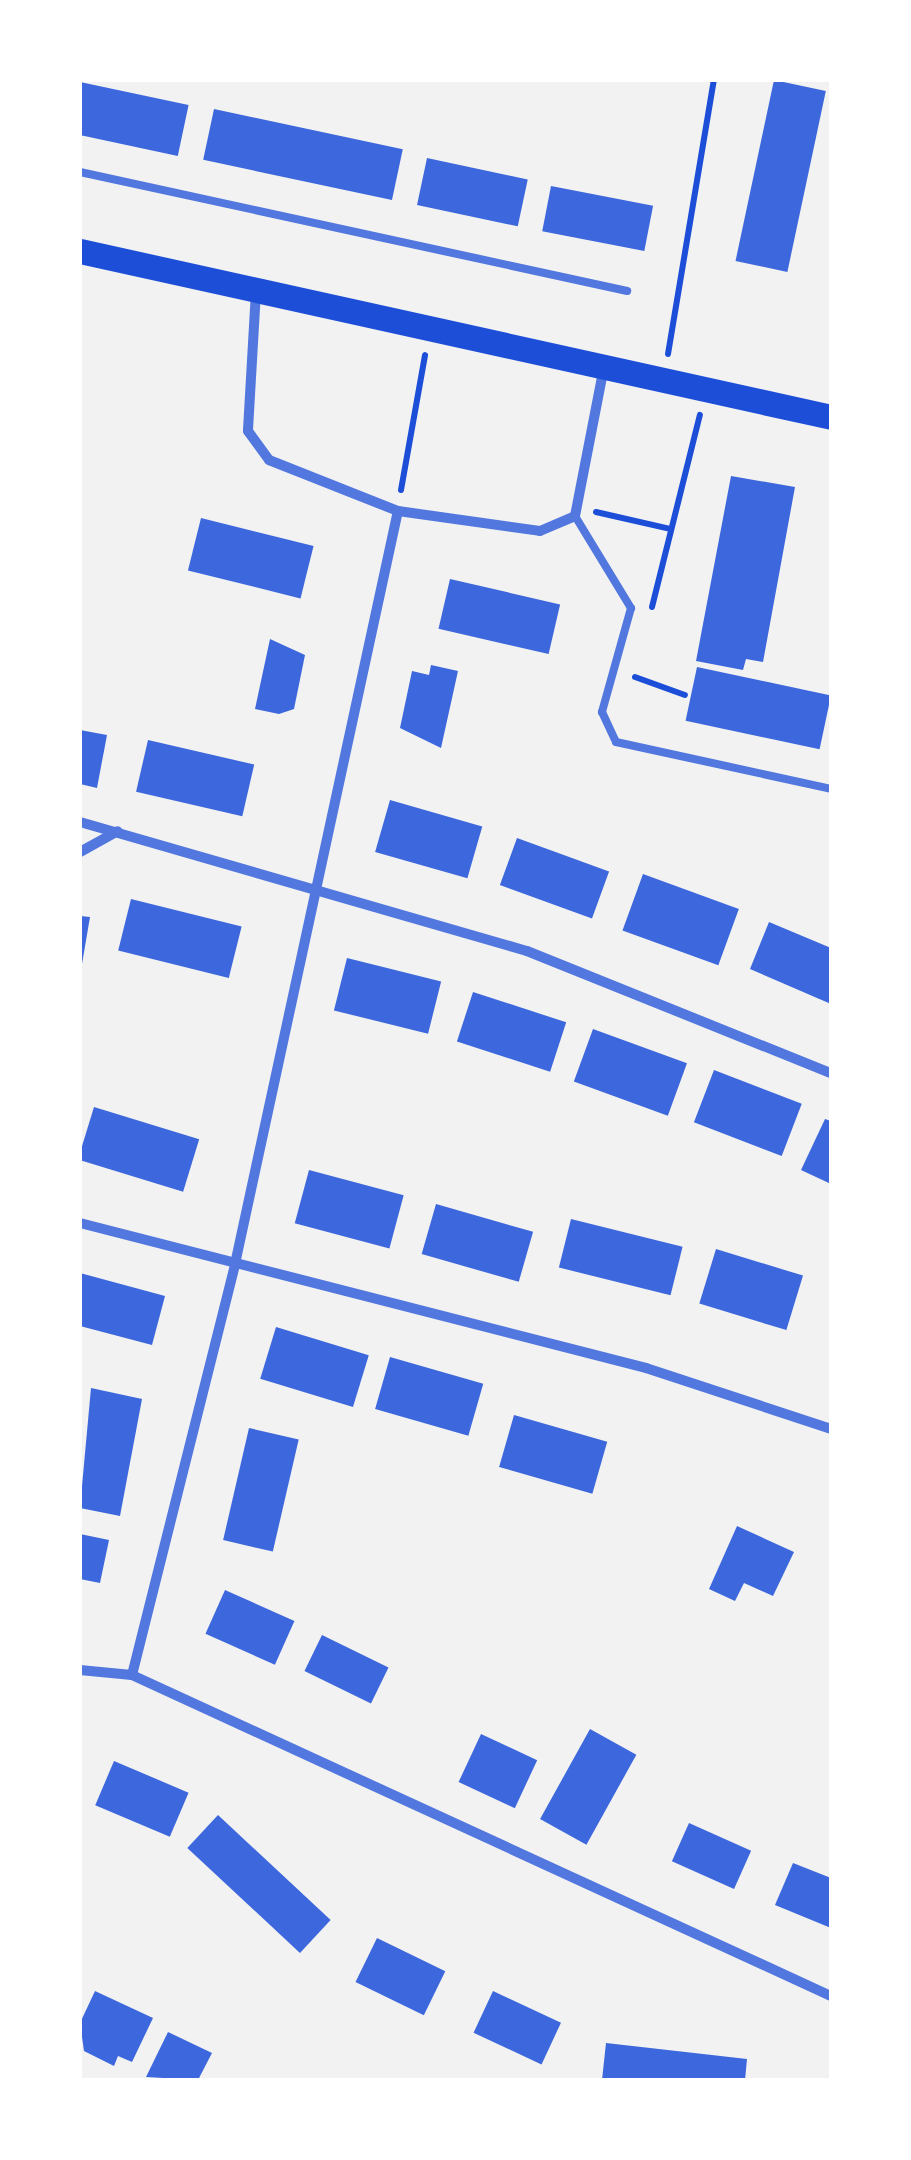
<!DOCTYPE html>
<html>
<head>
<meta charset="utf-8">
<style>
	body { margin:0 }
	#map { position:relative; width:911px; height:2160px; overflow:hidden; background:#f2f2f2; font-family:"Public Sans",sans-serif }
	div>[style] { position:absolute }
	.building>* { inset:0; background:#3d67dc; transform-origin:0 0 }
	.path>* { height:6px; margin:-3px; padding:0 3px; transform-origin:3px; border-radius:3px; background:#1d4ed8 }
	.service>* { height:8px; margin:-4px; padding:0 4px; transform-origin:4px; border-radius:4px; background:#5277de }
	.minor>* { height:10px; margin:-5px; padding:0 5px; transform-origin:5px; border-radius:5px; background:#5277de }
	.primary>* { height:25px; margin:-12.5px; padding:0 12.5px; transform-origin:12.5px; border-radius:12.5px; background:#1d4ed8 }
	span { translate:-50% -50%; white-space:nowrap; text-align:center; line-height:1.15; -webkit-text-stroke:8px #fff; paint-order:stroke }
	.frame { position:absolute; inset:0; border:82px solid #fff; pointer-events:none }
</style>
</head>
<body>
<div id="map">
	<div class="building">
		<i style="left:774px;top:80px;width:53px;height:185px;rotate:12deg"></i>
		<i style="left:80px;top:82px;width:111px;height:52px;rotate:12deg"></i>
		<i style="left:214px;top:109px;width:193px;height:52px;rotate:12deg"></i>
		<i style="left:427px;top:158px;width:103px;height:48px;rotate:12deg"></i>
		<i style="left:551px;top:186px;width:104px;height:46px;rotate:11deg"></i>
		<i style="clip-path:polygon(731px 476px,795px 487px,763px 662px,746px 659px,743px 670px,696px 661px)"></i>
		<i style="left:201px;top:518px;width:116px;height:54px;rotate:14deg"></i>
		<i style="left:450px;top:579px;width:113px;height:51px;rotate:13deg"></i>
		<i style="clip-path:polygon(270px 639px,305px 655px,294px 709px,279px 714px,255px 709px)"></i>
		<i style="clip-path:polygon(431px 665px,458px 671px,441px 748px,400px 728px,412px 671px,429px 675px)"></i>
		<i style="left:697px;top:667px;width:137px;height:55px;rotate:12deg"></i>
		<i style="clip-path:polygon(80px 730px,107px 735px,97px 788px,80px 784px)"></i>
		<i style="left:148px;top:740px;width:109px;height:53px;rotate:13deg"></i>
		<i style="left:390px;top:800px;width:96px;height:54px;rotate:16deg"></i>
		<i style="left:517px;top:838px;width:98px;height:50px;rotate:20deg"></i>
		<i style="left:643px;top:874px;width:102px;height:60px;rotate:20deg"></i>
		<i style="left:131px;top:899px;width:114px;height:53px;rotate:14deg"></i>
		<i style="clip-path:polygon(80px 916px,90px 917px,82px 964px,80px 964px)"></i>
		<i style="clip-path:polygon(769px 922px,831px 948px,831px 1004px,750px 969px)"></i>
		<i style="left:347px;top:958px;width:97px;height:54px;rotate:14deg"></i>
		<i style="left:473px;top:992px;width:98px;height:52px;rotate:18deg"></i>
		<i style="left:593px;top:1029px;width:100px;height:56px;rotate:20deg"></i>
		<i style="left:714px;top:1070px;width:94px;height:56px;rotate:21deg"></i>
		<i style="left:94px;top:1107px;width:110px;height:55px;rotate:17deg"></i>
		<i style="clip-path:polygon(825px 1119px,831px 1121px,831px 1184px,801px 1170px)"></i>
		<i style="left:309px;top:1170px;width:98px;height:55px;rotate:15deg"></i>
		<i style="left:436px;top:1204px;width:101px;height:52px;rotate:16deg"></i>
		<i style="left:571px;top:1219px;width:115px;height:50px;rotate:14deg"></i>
		<i style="left:716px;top:1249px;width:91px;height:57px;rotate:17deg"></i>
		<i style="clip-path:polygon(80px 1273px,165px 1296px,152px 1345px,80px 1326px)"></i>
		<i style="left:276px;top:1327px;width:97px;height:54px;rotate:17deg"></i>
		<i style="left:390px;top:1357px;width:97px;height:54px;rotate:16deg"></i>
		<i style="clip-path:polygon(91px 1388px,142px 1399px,120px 1516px,80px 1508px)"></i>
		<i style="left:514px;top:1415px;width:97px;height:54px;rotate:16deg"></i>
		<i style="left:249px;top:1428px;width:51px;height:115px;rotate:13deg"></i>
		<i style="clip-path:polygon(737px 1526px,794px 1552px,773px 1596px,744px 1583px,735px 1601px,709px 1589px)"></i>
		<i style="clip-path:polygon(80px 1534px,109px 1540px,100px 1583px,80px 1579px)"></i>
		<i style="left:225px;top:1590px;width:76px;height:48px;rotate:24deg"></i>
		<i style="left:322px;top:1635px;width:74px;height:40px;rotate:26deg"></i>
		<i style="left:590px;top:1729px;width:53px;height:103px;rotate:29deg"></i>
		<i style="left:481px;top:1734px;width:62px;height:53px;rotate:25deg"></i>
		<i style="left:114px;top:1761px;width:81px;height:48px;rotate:23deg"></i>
		<i style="left:218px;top:1815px;width:154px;height:45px;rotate:43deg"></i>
		<i style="left:689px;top:1823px;width:68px;height:42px;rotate:24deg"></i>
		<i style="clip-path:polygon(793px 1863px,831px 1878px,831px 1928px,775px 1905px)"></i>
		<i style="left:377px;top:1938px;width:76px;height:49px;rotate:26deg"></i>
		<i style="clip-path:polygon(95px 1991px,153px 2018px,132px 2062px,118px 2056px,114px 2066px,84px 2051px,80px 2023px)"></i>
		<i style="left:493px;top:1991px;width:75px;height:46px;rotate:25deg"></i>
		<i style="clip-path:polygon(168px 2032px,212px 2053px,198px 2080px,146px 2077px)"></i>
		<i style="clip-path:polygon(606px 2043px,747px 2059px,745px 2080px,602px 2080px)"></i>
	</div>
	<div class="path">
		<i style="left:668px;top:354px;width:278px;rotate:-80.5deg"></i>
		<i style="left:401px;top:490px;width:137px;rotate:-79.9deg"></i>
		<i style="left:596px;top:512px;width:77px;rotate:12.8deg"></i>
		<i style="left:652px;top:607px;width:198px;rotate:-76deg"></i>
		<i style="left:635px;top:677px;width:53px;rotate:19.8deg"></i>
	</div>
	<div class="service">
		<i style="left:80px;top:172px;width:560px;rotate:12.27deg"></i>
		<i style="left:575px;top:516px;width:108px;rotate:58.7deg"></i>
		<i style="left:631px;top:608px;width:108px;rotate:105.6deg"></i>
		<i style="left:602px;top:712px;width:33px;rotate:65deg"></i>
		<i style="left:616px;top:742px;width:220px;rotate:12.3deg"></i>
	</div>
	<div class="minor">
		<i style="left:256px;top:291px;width:140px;rotate:93.3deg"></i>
		<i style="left:248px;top:431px;width:36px;rotate:54deg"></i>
		<i style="left:269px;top:460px;width:139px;rotate:21.6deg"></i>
		<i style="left:398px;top:511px;width:143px;rotate:8deg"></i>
		<i style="left:540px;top:531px;width:38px;rotate:-23deg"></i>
		<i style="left:575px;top:516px;width:152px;rotate:-79deg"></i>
		<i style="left:80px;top:822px;width:465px;rotate:16.1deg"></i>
		<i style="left:527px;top:951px;width:328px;rotate:21.9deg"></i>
		<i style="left:80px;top:852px;width:43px;rotate:-28.9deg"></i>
		<i style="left:80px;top:1223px;width:584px;rotate:14.37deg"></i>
		<i style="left:646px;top:1368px;width:195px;rotate:18.2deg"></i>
		<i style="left:80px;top:1670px;width:52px;rotate:5.5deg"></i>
		<i style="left:132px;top:1675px;width:769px;rotate:24.67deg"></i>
		<i style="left:132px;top:1675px;width:424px;rotate:-75.9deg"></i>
		<i style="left:235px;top:1264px;width:770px;rotate:-77.79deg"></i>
	</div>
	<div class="primary">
		<i style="left:80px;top:251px;width:769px;rotate:12.46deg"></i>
	</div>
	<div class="frame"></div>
</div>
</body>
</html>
